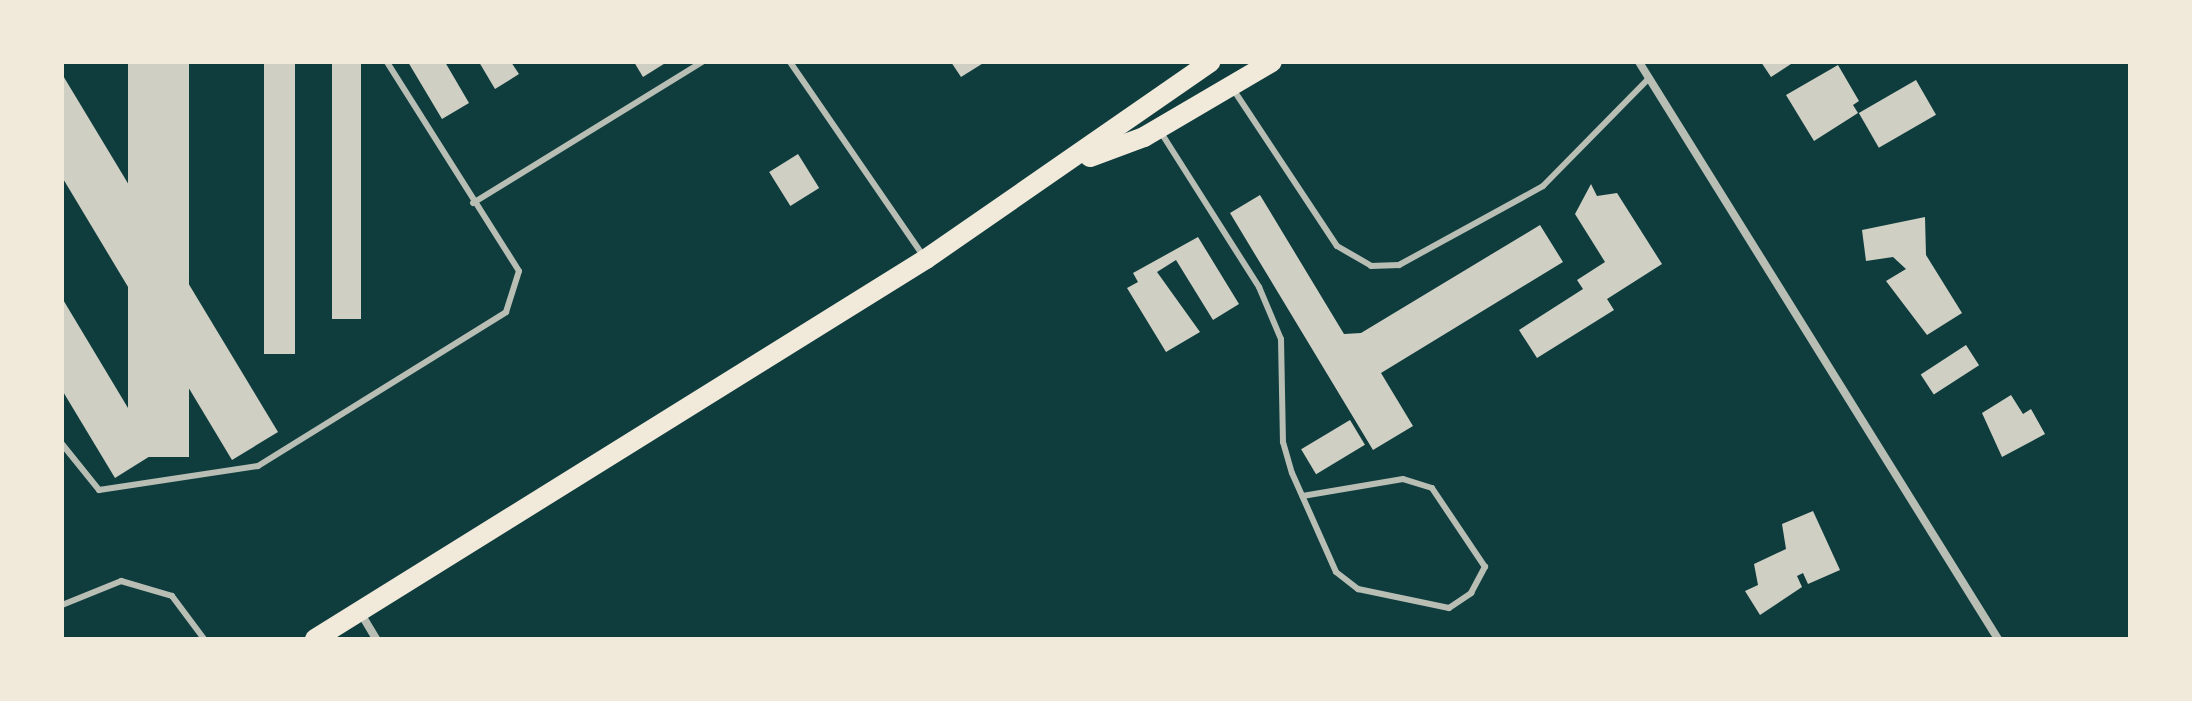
<!DOCTYPE html>
<html>
<head>
<meta charset="utf-8">
<style>
	body { margin:0 }
	#map { position:relative; width:2192px; height:701px; overflow:hidden; background:#0f3d3e; font-family:Overpass,sans-serif }
	div>[style] { position:absolute }
	.building>* { inset:0; background:#cfcfc3; transform-origin:0 0 }
	.service>* { height:6px; margin:-3px; padding:0 3px; transform-origin:3px; border-radius:3px; background:#b8beb3 }
	.minor>* { height:8px; margin:-4px; padding:0 4px; transform-origin:4px; border-radius:4px; background:#b8beb3 }
	.primary>* { height:20px; margin:-10px; padding:0 10px; transform-origin:10px; border-radius:10px; background:#f1e9da }
	span { translate:-50% -50%; white-space:nowrap; text-align:center; line-height:1.15; -webkit-text-stroke:8px #f1e9da; paint-order:stroke }
	.frame { position:absolute; inset:0; border:64px solid #f1e9da; pointer-events:none }
</style>
</head>
<body>
<div id="map">
	<div class="building">
		<i style="left:128px;top:62px;width:61px;height:395px"></i>
		<i style="left:264px;top:62px;width:31px;height:292px"></i>
		<i style="left:332px;top:62px;width:29px;height:257px"></i>
		<i style="clip-path:polygon(408px 62px,445px 62px,469px 103px,442px 119px)"></i>
		<i style="clip-path:polygon(479px 62px,511px 62px,519px 74px,495px 89px)"></i>
		<i style="clip-path:polygon(634px 62px,667px 62px,643px 77px)"></i>
		<i style="clip-path:polygon(951px 62px,985px 62px,961px 77px)"></i>
		<i style="clip-path:polygon(1761px 62px,1794px 62px,1771px 77px)"></i>
		<i style="clip-path:polygon(1838px 65px,1859px 101px,1853px 105px,1858px 113px,1814px 141px,1786px 95px)"></i>
		<i style="clip-path:polygon(62px 74px,278px 432px,232px 460px,62px 177px)"></i>
		<i style="left:1916px;top:80px;width:40px;height:66px;rotate:60deg"></i>
		<i style="left:798px;top:154px;width:40px;height:34px;rotate:58deg"></i>
		<i style="clip-path:polygon(1591px 184px,1597px 196px,1617px 193px,1662px 264px,1607px 299px,1614px 310px,1537px 358px,1519px 330px,1583px 289px,1577px 280px,1605px 262px,1575px 214px)"></i>
		<i style="clip-path:polygon(1260px 195px,1344px 334px,1361px 333px,1540px 225px,1563px 262px,1381px 373px,1413px 426px,1373px 450px,1230px 213px)"></i>
		<i style="clip-path:polygon(1925px 217px,1926px 255px,1962px 313px,1927px 335px,1886px 281px,1906px 269px,1893px 257px,1866px 261px,1862px 230px)"></i>
		<i style="clip-path:polygon(1198px 237px,1239px 304px,1213px 320px,1176px 260px,1157px 272px,1200px 332px,1166px 352px,1127px 288px,1138px 282px,1133px 273px)"></i>
		<i style="clip-path:polygon(62px 298px,155px 453px,115px 478px,62px 390px)"></i>
		<i style="left:1966px;top:345px;width:24px;height:54px;rotate:57deg"></i>
		<i style="clip-path:polygon(2011px 395px,2023px 414px,2031px 409px,2045px 434px,2002px 457px,1982px 413px)"></i>
		<i style="left:1350px;top:420px;width:29px;height:57px;rotate:59deg"></i>
		<i style="clip-path:polygon(1813px 511px,1840px 570px,1808px 584px,1803px 573px,1797px 576px,1802px 587px,1760px 615px,1745px 591px,1758px 585px,1754px 564px,1786px 549px,1782px 524px)"></i>
	</div>
	<div class="service">
		<i style="left:790px;top:62px;width:237px;rotate:55.5deg"></i>
		<i style="left:1233px;top:89px;width:188px;rotate:56.5deg"></i>
		<i style="left:1337px;top:246px;width:39px;rotate:30deg"></i>
		<i style="left:1371px;top:266px;width:28px;rotate:-2deg"></i>
		<i style="left:1399px;top:265px;width:164px;rotate:-28.7deg"></i>
		<i style="left:1543px;top:186px;width:151px;rotate:-45.5deg"></i>
		<i style="left:1160px;top:131px;width:185px;rotate:57.6deg"></i>
		<i style="left:1259px;top:287px;width:56px;rotate:67.1deg"></i>
		<i style="left:1281px;top:339px;width:103px;rotate:88.9deg"></i>
		<i style="left:1283px;top:442px;width:32px;rotate:74deg"></i>
		<i style="left:1292px;top:473px;width:108px;rotate:66deg"></i>
		<i style="left:1336px;top:572px;width:28px;rotate:38deg"></i>
		<i style="left:1358px;top:589px;width:93px;rotate:11.8deg"></i>
		<i style="left:1449px;top:608px;width:27px;rotate:-34deg"></i>
		<i style="left:1471px;top:593px;width:30px;rotate:-62deg"></i>
		<i style="left:1485px;top:567px;width:95px;rotate:-123.9deg"></i>
		<i style="left:1432px;top:488px;width:30px;rotate:-163deg"></i>
		<i style="left:1403px;top:479px;width:102px;rotate:170.4deg"></i>
		<i style="left:473px;top:203px;width:269px;rotate:-31.6deg"></i>
		<i style="left:62px;top:444px;width:59px;rotate:51.2deg"></i>
		<i style="left:99px;top:490px;width:161px;rotate:-8.6deg"></i>
		<i style="left:258px;top:466px;width:292px;rotate:-31.8deg"></i>
		<i style="left:506px;top:312px;width:43px;rotate:-72.4deg"></i>
		<i style="left:519px;top:271px;width:247px;rotate:-122.3deg"></i>
		<i style="left:62px;top:605px;width:64px;rotate:-22.1deg"></i>
		<i style="left:121px;top:581px;width:53px;rotate:16.4deg"></i>
		<i style="left:172px;top:596px;width:54px;rotate:53.3deg"></i>
	</div>
	<div class="minor">
		<i style="left:1639px;top:62px;width:680px;rotate:58.11deg"></i>
		<i style="left:360px;top:612px;width:31px;rotate:59deg"></i>
	</div>
	<div class="primary">
		<i style="left:1090px;top:157px;width:58px;rotate:-20.3deg"></i>
		<i style="left:1144px;top:137px;width:148px;rotate:-30.4deg"></i>
		<i style="left:315px;top:639px;width:720px;rotate:-31.88deg"></i>
		<i style="left:926px;top:259px;width:346px;rotate:-34.7deg"></i>
	</div>
	<div class="frame"></div>
</div>
</body>
</html>
